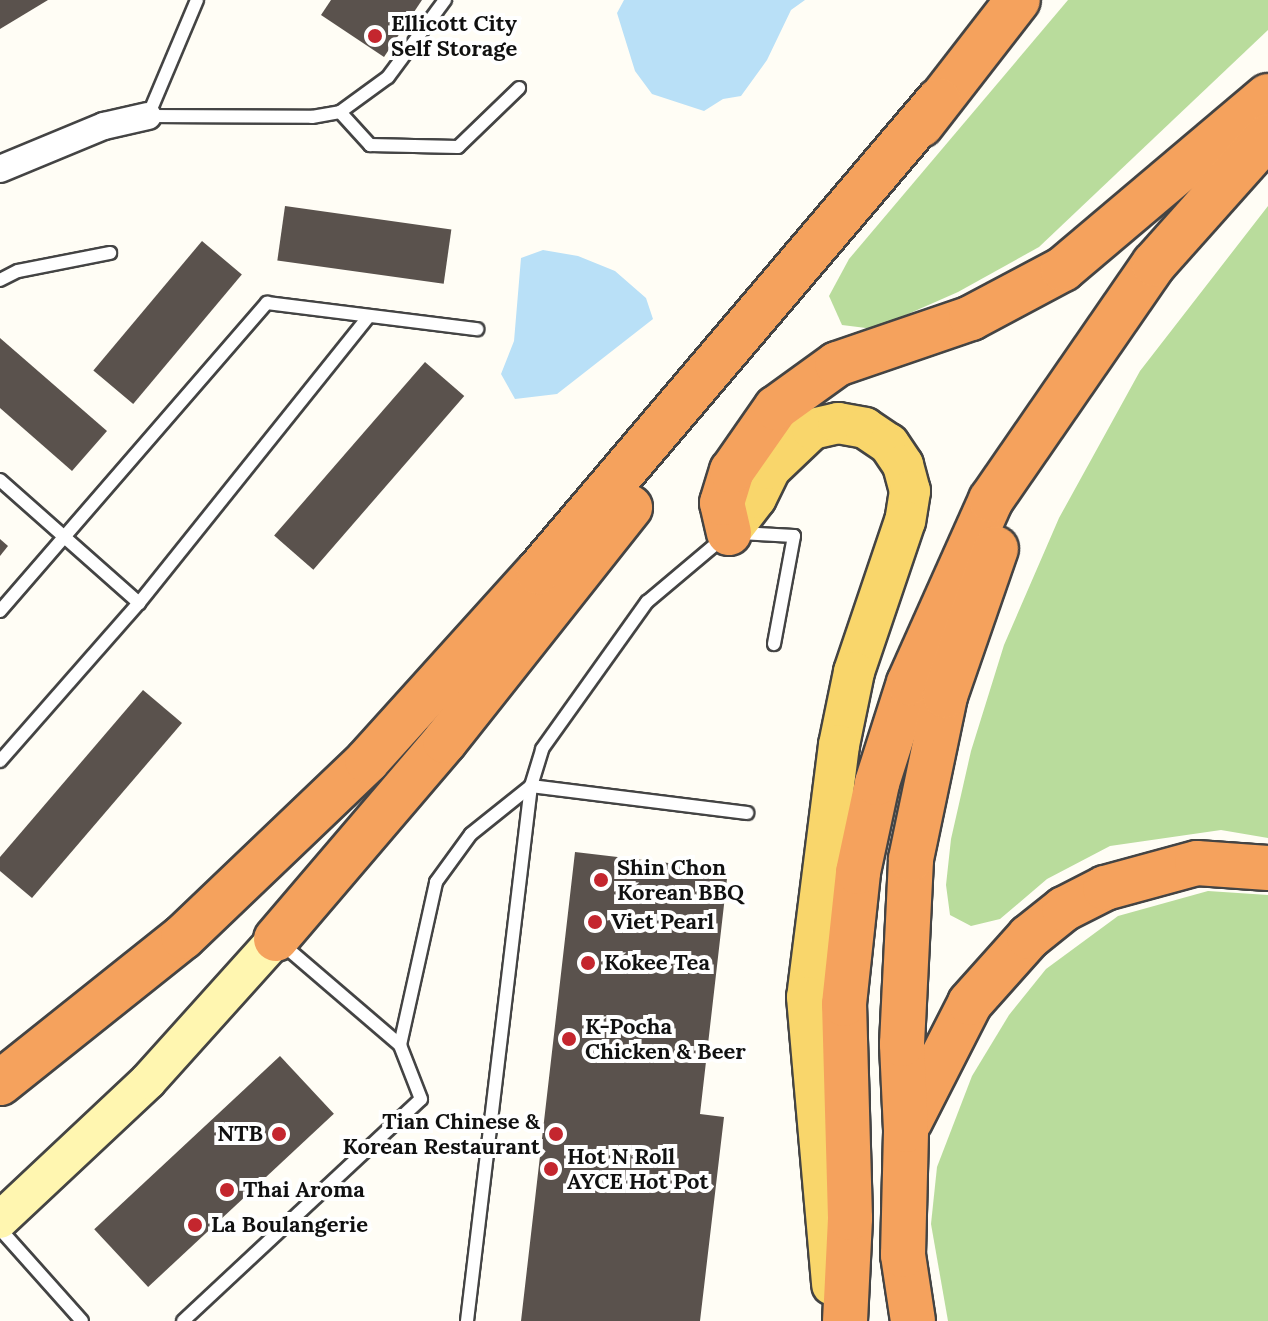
<!DOCTYPE html>
<html>
<head>
<meta charset="utf-8">
<style>
	body { margin:0 }
	#map { position:relative; width:1268px; height:1321px; overflow:hidden; background:#fffdf5; font-family:Lora,serif }
	div>[style] { position:absolute }
	.forest>* { inset:0; background:#b9dc9c }
	.water>* { inset:0; background:#b9e0f7 }
	.building>* { inset:0; background:#5a524d; transform-origin:0 0 }
	.roads { filter:drop-shadow(2px 0 #444) drop-shadow(-2px 0 #444) drop-shadow(0 2px #444) drop-shadow(0 -2px #444) }
	.lane>* { height:12px; margin:-6px; padding:0 6px; transform-origin:6px; border-radius:6px; background:#fff }
	.street>* { height:26px; margin:-13px; padding:0 13px; transform-origin:13px; border-radius:13px; background:#fff }
	.secondary>* { height:36px; margin:-18px; padding:0 18px; transform-origin:18px; border-radius:18px; background:#fff6b0 }
	.primary>* { height:40px; margin:-20px; padding:0 20px; transform-origin:20px; border-radius:20px; background:#f9d66b }
	.highway>* { height:44px; margin:-22px; padding:0 22px; transform-origin:22px; border-radius:22px; background:#f5a25d }
	.dots>* { width:22px; height:22px; translate:-50% -50%; box-sizing:border-box; border:4px solid #fff; border-radius:50% }
	span { translate:-50% -50%; white-space:nowrap; text-align:center; line-height:1.15; -webkit-text-stroke:8px #fff; paint-order:stroke }
	.poi-label { font-size:22px; color:#111; font-weight:700 }
	.left { translate:0 -50%; text-align:left }
	.right { translate:-100% -50%; text-align:right }
</style>
</head>
<body>
<div id="map">
	<div class="forest">
		<i style="clip-path:polygon(1068px 0,1268px 0,1268px 30px,1039px 247px,958px 292px,874px 329px,842px 325px,829px 296px,849px 259px)"></i>
		<i style="clip-path:polygon(1268px 206px,1268px 838px,1221px 830px,1110px 846px,1047px 879px,1000px 919px,971px 926px,950px 915px,946px 885px,951px 839px,971px 751px,1004px 645px,1059px 518px,1140px 371px)"></i>
		<i style="clip-path:polygon(1208px 891px,1268px 895px,1268px 1321px,948px 1321px,931px 1224px,937px 1167px,972px 1076px,1009px 1015px,1046px 969px,1118px 916px)"></i>
	</div>
	<div class="water">
		<i style="clip-path:polygon(624px 0,805px 0,791px 10px,767px 60px,741px 96px,723px 99px,704px 111px,652px 94px,635px 71px,617px 13px)"></i>
		<i style="clip-path:polygon(543px 250px,578px 256px,615px 271px,646px 298px,653px 319px,557px 394px,515px 399px,501px 374px,514px 341px,521px 258px)"></i>
	</div>
	<div class="building">
		<i style="clip-path:polygon(0 0,48px 0,0 29px)"></i>
		<i style="clip-path:polygon(331px 0,422px 0,384px 57px,321px 15px)"></i>
		<i style="left:285px;top:206px;width:168px;height:55px;rotate:8deg"></i>
		<i style="left:202px;top:241px;width:52px;height:169px;rotate:40deg"></i>
		<i style="clip-path:polygon(0 338px,107px 431px,72px 471px,0 408px)"></i>
		<i style="left:425px;top:362px;width:52px;height:230px;rotate:41deg"></i>
		<i style="clip-path:polygon(0 539px,8px 546px,0 556px)"></i>
		<i style="clip-path:polygon(143px 690px,182px 723px,32px 898px,0 871px,0 857px)"></i>
		<i style="clip-path:polygon(575px 852px,728px 870px,700px 1114px,724px 1117px,700px 1321px,521px 1321px)"></i>
		<i style="left:280px;top:1056px;width:79px;height:254px;rotate:47deg"></i>
	</div>
	<div class="roads">
		<div class="lane">
			<i style="left:197px;top:0;width:126px;rotate:112.9deg"></i>
			<i style="left:148px;top:116px;width:164px;rotate:0.3deg"></i>
			<i style="left:312px;top:117px;width:28px;rotate:-10deg"></i>
			<i style="left:340px;top:112px;width:45px;rotate:47.7deg"></i>
			<i style="left:370px;top:145px;width:88px;rotate:1.3deg"></i>
			<i style="left:458px;top:147px;width:85px;rotate:-44deg"></i>
			<i style="left:340px;top:112px;width:59px;rotate:-36.1deg"></i>
			<i style="left:388px;top:77px;width:96px;rotate:-53.5deg"></i>
			<i style="left:0;top:280px;width:20px;rotate:-27deg"></i>
			<i style="left:18px;top:271px;width:94px;rotate:-11.1deg"></i>
			<i style="left:0;top:480px;width:186px;rotate:41.5deg"></i>
			<i style="left:740px;top:533px;width:54px;rotate:3.2deg"></i>
			<i style="left:794px;top:536px;width:110px;rotate:100.5deg"></i>
			<i style="left:0;top:611px;width:408px;rotate:-49.1deg"></i>
			<i style="left:267px;top:303px;width:212px;rotate:7.1deg"></i>
			<i style="left:0;top:761px;width:210px;rotate:-48.7deg"></i>
			<i style="left:139px;top:603px;width:366px;rotate:-51.3deg"></i>
			<i style="left:281px;top:943px;width:157px;rotate:40.6deg"></i>
			<i style="left:0;top:1229px;width:123px;rotate:48.3deg"></i>
			<i style="left:183px;top:1321px;width:325px;rotate:-43deg"></i>
			<i style="left:421px;top:1099px;width:58px;rotate:-111.3deg"></i>
			<i style="left:400px;top:1045px;width:167px;rotate:-77.5deg"></i>
			<i style="left:436px;top:882px;width:59px;rotate:-53.9deg"></i>
			<i style="left:471px;top:834px;width:77px;rotate:-38.7deg"></i>
			<i style="left:531px;top:786px;width:39px;rotate:-73deg"></i>
			<i style="left:542px;top:749px;width:181px;rotate:-54.5deg"></i>
			<i style="left:647px;top:602px;width:99px;rotate:-40.1deg"></i>
			<i style="left:467px;top:1321px;width:539px;rotate:-83.18deg"></i>
			<i style="left:531px;top:786px;width:218px;rotate:7.1deg"></i>
		</div>
		<div class="street">
			<i style="left:0;top:169px;width:113px;rotate:-22.5deg"></i>
			<i style="left:104px;top:126px;width:45px;rotate:-12.8deg"></i>
		</div>
		<div class="secondary">
			<i style="left:0;top:1220px;width:203px;rotate:-43.2deg"></i>
			<i style="left:148px;top:1081px;width:191px;rotate:-48deg"></i>
		</div>
		<div class="primary">
			<i style="left:729px;top:533px;width:44px;rotate:-52.4deg"></i>
			<i style="left:756px;top:498px;width:32px;rotate:-64deg"></i>
			<i style="left:770px;top:469px;width:58px;rotate:-43.6deg"></i>
			<i style="left:812px;top:429px;width:27px;rotate:-13deg"></i>
			<i style="left:838px;top:423px;width:27px;rotate:10deg"></i>
			<i style="left:865px;top:428px;width:29px;rotate:34deg"></i>
			<i style="left:889px;top:444px;width:25px;rotate:56deg"></i>
			<i style="left:903px;top:465px;width:27px;rotate:75deg"></i>
			<i style="left:910px;top:491px;width:30px;rotate:99deg"></i>
			<i style="left:905px;top:521px;width:159px;rotate:108.7deg"></i>
			<i style="left:854px;top:672px;width:75px;rotate:101.6deg"></i>
			<i style="left:839px;top:745px;width:254px;rotate:97.2deg"></i>
			<i style="left:807px;top:997px;width:289px;rotate:85deg"></i>
		</div>
		<div class="highway">
			<i style="left:921px;top:125px;width:158px;rotate:-52.2deg"></i>
			<i style="left:729px;top:533px;width:31px;rotate:-103deg"></i>
			<i style="left:722px;top:503px;width:34px;rotate:-73deg"></i>
			<i style="left:732px;top:471px;width:77px;rotate:-55.1deg"></i>
			<i style="left:776px;top:408px;width:75px;rotate:-35.8deg"></i>
			<i style="left:837px;top:364px;width:142px;rotate:-18.9deg"></i>
			<i style="left:971px;top:318px;width:104px;rotate:-28deg"></i>
			<i style="left:1063px;top:269px;width:268px;rotate:-40.2deg"></i>
			<i style="left:276px;top:939px;width:260px;rotate:-49.5deg"></i>
			<i style="left:445px;top:741px;width:298px;rotate:-51.6deg"></i>
			<i style="left:0;top:1083px;width:234px;rotate:-38.6deg"></i>
			<i style="left:183px;top:937px;width:255px;rotate:-43.7deg"></i>
			<i style="left:367px;top:761px;width:255px;rotate:-47.9deg"></i>
			<i style="left:538px;top:572px;width:619px;rotate:-49.65deg"></i>
			<i style="left:910px;top:1121px;width:132px;rotate:-63deg"></i>
			<i style="left:970px;top:1003px;width:89px;rotate:-48.2deg"></i>
			<i style="left:1029px;top:937px;width:45px;rotate:-38.7deg"></i>
			<i style="left:1064px;top:909px;width:46px;rotate:-27.1deg"></i>
			<i style="left:1105px;top:888px;width:95px;rotate:-15.2deg"></i>
			<i style="left:1197px;top:863px;width:71px;rotate:4deg"></i>
			<i style="left:845px;top:1321px;width:103px;rotate:-87.2deg"></i>
			<i style="left:850px;top:1218px;width:214px;rotate:-91.6deg"></i>
			<i style="left:844px;top:1004px;width:133px;rotate:-83.9deg"></i>
			<i style="left:858px;top:872px;width:91px;rotate:-77.9deg"></i>
			<i style="left:877px;top:783px;width:105px;rotate:-72.3deg"></i>
			<i style="left:909px;top:683px;width:201px;rotate:-65.9deg"></i>
			<i style="left:991px;top:500px;width:287px;rotate:-55.4deg"></i>
			<i style="left:1154px;top:264px;width:171px;rotate:-48.3deg"></i>
			<i style="left:913px;top:1321px;width:67px;rotate:-98.6deg"></i>
			<i style="left:903px;top:1255px;width:125px;rotate:-88.6deg"></i>
			<i style="left:906px;top:1130px;width:86px;rotate:-92.7deg"></i>
			<i style="left:902px;top:1044px;width:185px;rotate:-87.2deg"></i>
			<i style="left:911px;top:859px;width:167px;rotate:-78.2deg"></i>
			<i style="left:945px;top:696px;width:156px;rotate:-70.9deg"></i>
		</div>
	</div>
	<div class="dots">
		<i style="left:375px;top:36px;background:#c4262e"></i>
		<i style="left:601px;top:880px;background:#c4262e"></i>
		<i style="left:595px;top:922px;background:#c4262e"></i>
		<i style="left:588px;top:963px;background:#c4262e"></i>
		<i style="left:569px;top:1039px;background:#c4262e"></i>
		<i style="left:279px;top:1134px;background:#c4262e"></i>
		<i style="left:556px;top:1134px;background:#c4262e"></i>
		<i style="left:551px;top:1169px;background:#c4262e"></i>
		<i style="left:227px;top:1190px;background:#c4262e"></i>
		<i style="left:195px;top:1225px;background:#c4262e"></i>
	</div>
	<div class="poi-label">
		<span class="left" style="left:391px;top:36px">Ellicott City<br>Self Storage</span>
		<span class="left" style="left:617px;top:880px">Shin Chon<br>Korean BBQ</span>
		<span class="left" style="left:611px;top:922px">Viet Pearl</span>
		<span class="left" style="left:604px;top:963px">Kokee Tea</span>
		<span class="left" style="left:585px;top:1039px">K-Pocha<br>Chicken &amp; Beer</span>
		<span class="right" style="left:540px;top:1134px">Tian Chinese &amp;<br>Korean Restaurant</span>
		<span class="right" style="left:263px;top:1134px">NTB</span>
		<span class="left" style="left:567px;top:1169px">Hot N Roll<br>AYCE Hot Pot</span>
		<span class="left" style="left:243px;top:1190px">Thai Aroma</span>
		<span class="left" style="left:211px;top:1225px">La Boulangerie</span>
	</div>
</div>
</body>
</html>
